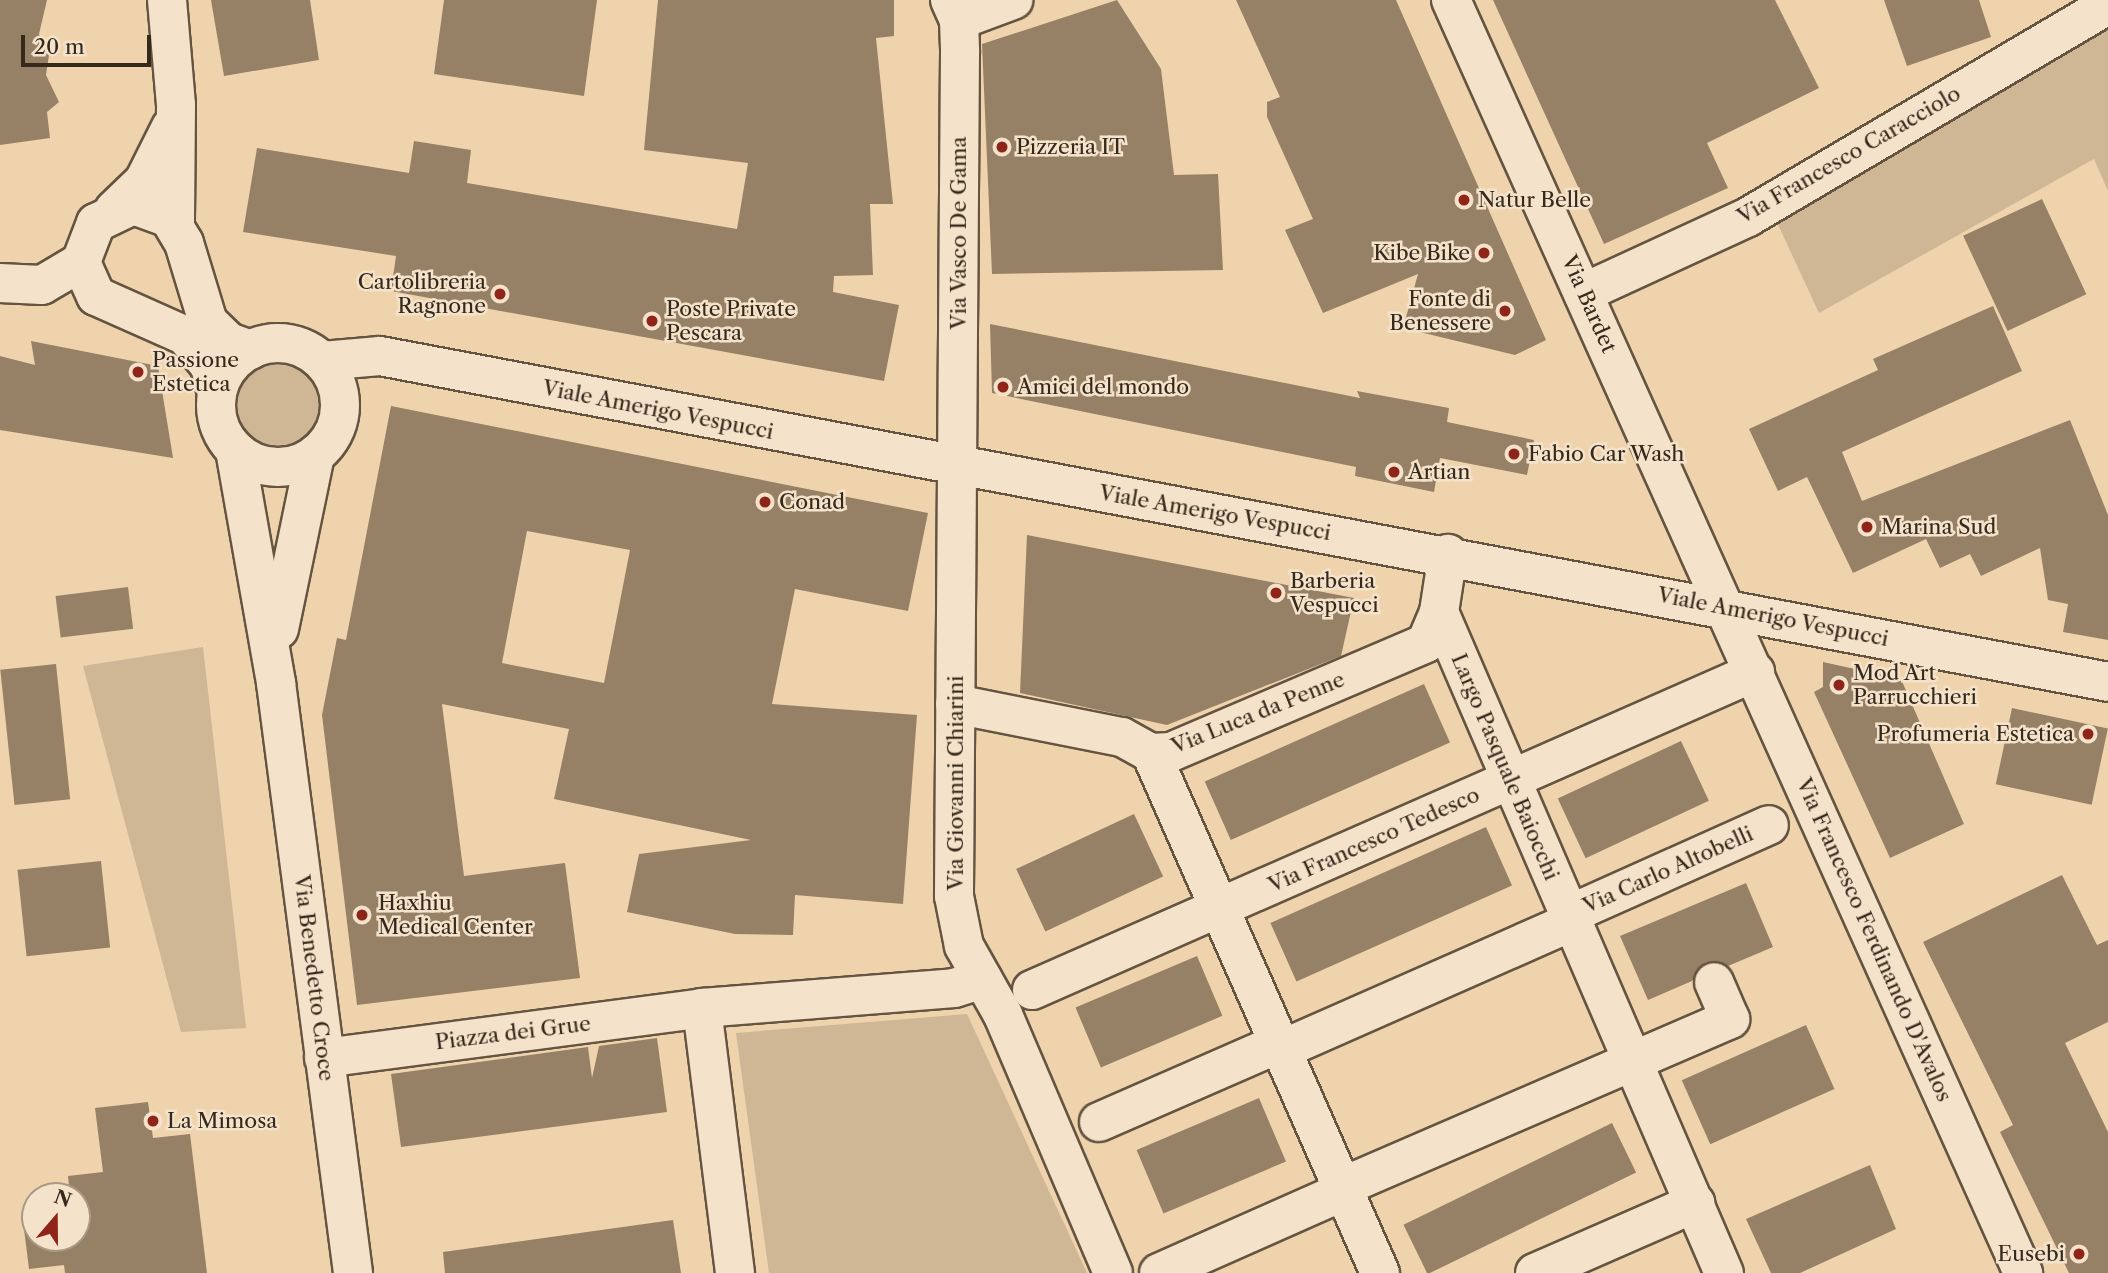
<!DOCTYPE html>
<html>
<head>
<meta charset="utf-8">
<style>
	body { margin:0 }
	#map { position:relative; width:2108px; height:1273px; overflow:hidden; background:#efd3ad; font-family:"Libre Caslon Text",serif }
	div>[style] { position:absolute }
	.green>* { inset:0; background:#cfb694 }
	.round { border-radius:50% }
	.building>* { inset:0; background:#968167; transform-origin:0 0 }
	.roads { filter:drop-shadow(2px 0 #645440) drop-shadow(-2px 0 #645440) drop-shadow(0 2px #645440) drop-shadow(0 -2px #645440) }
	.street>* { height:38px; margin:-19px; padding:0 19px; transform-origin:19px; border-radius:19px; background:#f5e2ca }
	.secondary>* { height:38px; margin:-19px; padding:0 19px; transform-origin:19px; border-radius:19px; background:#f5e2ca }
	.secondary>.ring { margin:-19px; padding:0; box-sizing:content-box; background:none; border:38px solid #f5e2ca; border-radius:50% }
	.dots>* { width:19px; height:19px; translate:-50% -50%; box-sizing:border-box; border:4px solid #f5e2ca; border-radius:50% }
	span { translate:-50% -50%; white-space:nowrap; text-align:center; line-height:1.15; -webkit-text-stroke:5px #f5e2ca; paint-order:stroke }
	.poi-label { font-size:21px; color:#35291c }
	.left { translate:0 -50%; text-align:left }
	.right { translate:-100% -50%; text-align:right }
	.street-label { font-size:21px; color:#35291c }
	.north { position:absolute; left:21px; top:1182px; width:70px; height:70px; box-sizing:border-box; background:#f5e2ca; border:2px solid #a89884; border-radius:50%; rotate:20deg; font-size:19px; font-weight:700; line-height:28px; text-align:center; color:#35291c }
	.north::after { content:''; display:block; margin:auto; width:24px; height:32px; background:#8f2418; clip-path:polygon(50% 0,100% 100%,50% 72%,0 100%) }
	.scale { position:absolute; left:21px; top:35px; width:130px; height:32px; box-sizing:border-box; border:4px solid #35291c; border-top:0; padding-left:9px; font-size:21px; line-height:24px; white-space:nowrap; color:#35291c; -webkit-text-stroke:5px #f5e2ca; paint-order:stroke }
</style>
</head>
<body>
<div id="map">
	<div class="green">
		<i style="clip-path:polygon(2108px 21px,2108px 191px,2094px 159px,1819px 313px,1775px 218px)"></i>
		<i class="round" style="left:237px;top:364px;width:82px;height:82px"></i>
		<i style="clip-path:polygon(203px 647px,246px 1028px,181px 1032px,83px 666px)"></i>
		<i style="clip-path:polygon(967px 1014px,1087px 1273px,769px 1273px,736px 1033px)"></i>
	</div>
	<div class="building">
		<i style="clip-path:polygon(0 0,47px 0,39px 34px,49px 55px,46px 75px,59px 102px,47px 112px,50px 138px,0 145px)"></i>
		<i style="clip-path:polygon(211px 0,310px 0,319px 60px,224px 76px)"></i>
		<i style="clip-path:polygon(444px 0,597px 0,584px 96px,434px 74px)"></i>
		<i style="clip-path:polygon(658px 0,894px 0,894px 36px,876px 38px,893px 204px,870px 204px,873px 275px,834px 276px,833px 292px,899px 305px,884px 381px,391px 291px,396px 256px,243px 232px,257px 148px,409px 173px,414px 141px,471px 150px,467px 183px,737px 229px,748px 163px,644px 150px)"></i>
		<i style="clip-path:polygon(1117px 0,1161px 69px,1174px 175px,1218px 174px,1223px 270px,992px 274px,982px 44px)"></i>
		<i style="clip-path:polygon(1236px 0,1396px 0,1546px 340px,1515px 355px,1403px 328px,1418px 274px,1323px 313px,1285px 230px,1313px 219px,1267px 117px,1267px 102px,1280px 97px)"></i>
		<i style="clip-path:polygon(1493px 0,1775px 0,1819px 88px,1707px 143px,1728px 188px,1604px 244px)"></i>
		<i style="clip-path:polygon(1884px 0,1979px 0,1991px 37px,1907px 66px)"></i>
		<i style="left:2042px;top:199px;width:105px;height:87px;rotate:65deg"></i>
		<i style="clip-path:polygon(1993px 306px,2022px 371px,1842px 452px,1862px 501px,2070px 420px,2108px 515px,2108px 640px,2063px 632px,2068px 604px,2048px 600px,2040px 548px,1981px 576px,1970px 554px,1940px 568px,1926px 539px,1853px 573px,1807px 477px,1778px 491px,1749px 429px,1878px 370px,1873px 359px)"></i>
		<i style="clip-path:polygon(990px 324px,1360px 398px,1357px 391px,1449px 408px,1447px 422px,1534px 440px,1527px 475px,1440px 458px,1434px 492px,1355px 476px,1356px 467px,992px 393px)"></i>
		<i style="clip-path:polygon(31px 341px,158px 366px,173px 458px,0 430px,0 356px,35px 365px)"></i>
		<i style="clip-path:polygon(evenodd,391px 406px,928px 513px,908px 611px,795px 589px,772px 704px,917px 715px,903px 904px,795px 895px,793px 935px,735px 934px,627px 912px,639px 854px,751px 840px,554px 799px,569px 729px,442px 704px,464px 876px,565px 863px,580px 978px,357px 1005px,322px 715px,337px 638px,346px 640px,391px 406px,527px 531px,630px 550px,604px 683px,502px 663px,527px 531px)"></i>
		<i style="clip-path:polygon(1027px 535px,1354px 598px,1341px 656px,1167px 725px,1020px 693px)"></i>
		<i style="left:128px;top:587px;width:42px;height:73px;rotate:83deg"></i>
		<i style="clip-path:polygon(1823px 662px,1901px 679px,1964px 824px,1890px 858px,1814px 692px,1823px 687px)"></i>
		<i style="left:56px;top:664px;width:136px;height:56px;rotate:84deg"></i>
		<i style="left:1424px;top:684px;width:64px;height:240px;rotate:66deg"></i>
		<i style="left:2012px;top:708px;width:98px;height:78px;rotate:12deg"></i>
		<i style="left:1681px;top:741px;width:66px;height:136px;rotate:65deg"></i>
		<i style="left:1134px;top:814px;width:69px;height:130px;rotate:65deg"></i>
		<i style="left:1486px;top:827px;width:64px;height:236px;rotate:66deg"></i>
		<i style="left:101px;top:861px;width:87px;height:84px;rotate:84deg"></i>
		<i style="clip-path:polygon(2062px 875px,2097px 945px,2108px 940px,2108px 1022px,2065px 1043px,2108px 1132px,2108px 1273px,2069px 1273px,2000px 1132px,2013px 1125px,1923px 942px)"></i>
		<i style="clip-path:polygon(1746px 883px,1773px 947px,1728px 966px,1706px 962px,1692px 981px,1648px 1000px,1620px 936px)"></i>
		<i style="left:1197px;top:956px;width:65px;height:132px;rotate:67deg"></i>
		<i style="left:1806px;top:1025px;width:70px;height:136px;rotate:66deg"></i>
		<i style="clip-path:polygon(657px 1038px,667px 1112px,401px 1147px,391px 1074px,588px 1047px,592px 1078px,599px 1046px)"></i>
		<i style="left:1259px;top:1098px;width:69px;height:133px;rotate:67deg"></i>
		<i style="clip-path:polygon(148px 1102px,153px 1138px,190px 1134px,207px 1273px,65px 1273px,64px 1265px,29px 1269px,22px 1213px,35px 1212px,35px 1238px,77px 1238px,77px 1196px,70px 1196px,68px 1176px,103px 1172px,95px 1108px)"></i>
		<i style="left:1612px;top:1123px;width:55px;height:232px;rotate:64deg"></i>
		<i style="clip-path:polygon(1870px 1165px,1896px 1229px,1800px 1273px,1771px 1273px,1746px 1219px)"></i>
		<i style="clip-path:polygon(673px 1220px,681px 1273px,445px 1273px,443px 1252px)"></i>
	</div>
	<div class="roads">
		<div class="street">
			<i style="left:167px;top:0;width:105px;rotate:85.1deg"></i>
			<i style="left:176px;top:105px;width:119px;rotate:90.5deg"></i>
			<i style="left:950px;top:0;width:22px;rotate:66deg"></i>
			<i style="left:959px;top:20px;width:33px;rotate:88deg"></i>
			<i style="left:960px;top:53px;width:843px;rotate:90.41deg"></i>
			<i style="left:954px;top:896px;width:51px;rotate:78.7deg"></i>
			<i style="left:964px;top:946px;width:79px;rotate:60.5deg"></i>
			<i style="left:1003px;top:1015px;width:280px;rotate:66.9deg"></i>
			<i style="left:959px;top:20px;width:58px;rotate:-20.3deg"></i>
			<i style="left:114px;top:210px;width:42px;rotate:-44deg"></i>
			<i style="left:144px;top:181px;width:60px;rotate:-63.4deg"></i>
			<i style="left:1583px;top:293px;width:182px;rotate:-24.7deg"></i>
			<i style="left:1748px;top:217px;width:418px;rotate:-30.5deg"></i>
			<i style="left:235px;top:450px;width:237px;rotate:80deg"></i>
			<i style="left:276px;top:683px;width:595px;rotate:82.56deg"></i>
			<i style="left:1439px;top:612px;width:720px;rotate:66.68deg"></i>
			<i style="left:279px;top:629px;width:178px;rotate:-78.3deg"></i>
			<i style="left:955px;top:704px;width:170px;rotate:11.2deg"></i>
			<i style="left:1122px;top:737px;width:33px;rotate:29deg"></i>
			<i style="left:1151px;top:753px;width:20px;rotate:-3deg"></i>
			<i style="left:1171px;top:752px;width:277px;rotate:-23.1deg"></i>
			<i style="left:1426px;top:643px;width:34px;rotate:-67deg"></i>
			<i style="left:1439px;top:612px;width:59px;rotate:-81.2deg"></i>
			<i style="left:1151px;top:753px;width:568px;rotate:66.23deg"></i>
			<i style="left:1568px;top:915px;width:220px;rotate:-24.1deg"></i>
			<i style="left:1032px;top:990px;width:790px;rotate:-23.74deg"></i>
			<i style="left:702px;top:1008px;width:267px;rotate:82.9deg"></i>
			<i style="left:1283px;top:1049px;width:315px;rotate:-23.8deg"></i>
			<i style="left:324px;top:1058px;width:381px;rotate:-7.5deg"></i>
			<i style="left:702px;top:1008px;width:253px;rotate:-4.5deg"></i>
			<i style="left:954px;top:988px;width:30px;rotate:-17deg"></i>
			<i style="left:1099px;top:1122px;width:197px;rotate:-23.6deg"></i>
			<i style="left:1342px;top:1187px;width:423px;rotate:-23.4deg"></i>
			<i style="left:1730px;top:1019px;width:40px;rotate:-113.4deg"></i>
			<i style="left:1159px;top:1273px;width:202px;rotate:-23.9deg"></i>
			<i style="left:1535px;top:1273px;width:175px;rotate:-23.6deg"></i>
		</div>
		<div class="secondary">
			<i style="left:1451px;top:0;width:1396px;rotate:65.8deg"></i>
			<i style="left:0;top:283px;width:42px;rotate:2.7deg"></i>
			<i style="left:42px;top:285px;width:45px;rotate:-30.5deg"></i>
			<i class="ring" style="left:216px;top:343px;width:86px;height:86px"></i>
			<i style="left:322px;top:361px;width:58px;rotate:-4.9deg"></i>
			<i style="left:380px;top:356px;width:1758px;rotate:10.68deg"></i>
			<i style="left:217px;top:393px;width:28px;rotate:-105deg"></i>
			<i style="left:210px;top:366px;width:38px;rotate:-129deg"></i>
			<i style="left:186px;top:336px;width:98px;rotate:-156deg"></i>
			<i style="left:96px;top:296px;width:37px;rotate:-114deg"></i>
			<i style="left:81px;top:262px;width:42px;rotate:-69deg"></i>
			<i style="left:96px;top:223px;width:41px;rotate:-25.9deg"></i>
			<i style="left:133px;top:205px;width:38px;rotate:20deg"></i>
			<i style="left:169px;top:218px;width:29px;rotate:59deg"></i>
			<i style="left:184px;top:243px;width:83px;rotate:73.1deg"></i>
			<i style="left:208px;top:322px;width:29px;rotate:44deg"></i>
			<i style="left:229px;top:342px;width:23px;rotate:20deg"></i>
		</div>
	</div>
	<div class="dots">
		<i style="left:1002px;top:147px;background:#8f2418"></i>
		<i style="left:1464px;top:200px;background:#8f2418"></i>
		<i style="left:1484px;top:253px;background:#8f2418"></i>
		<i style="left:500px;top:294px;background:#8f2418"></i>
		<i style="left:1505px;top:311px;background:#8f2418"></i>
		<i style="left:652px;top:321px;background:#8f2418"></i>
		<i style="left:138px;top:372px;background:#8f2418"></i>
		<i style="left:1003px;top:387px;background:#8f2418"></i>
		<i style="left:1514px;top:454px;background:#8f2418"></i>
		<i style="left:1394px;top:472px;background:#8f2418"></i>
		<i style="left:765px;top:502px;background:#8f2418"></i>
		<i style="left:1867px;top:527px;background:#8f2418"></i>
		<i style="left:1276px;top:593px;background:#8f2418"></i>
		<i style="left:1839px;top:685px;background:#8f2418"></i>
		<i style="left:2088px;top:734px;background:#8f2418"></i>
		<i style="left:362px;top:915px;background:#8f2418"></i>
		<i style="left:153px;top:1121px;background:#8f2418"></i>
		<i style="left:2079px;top:1254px;background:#8f2418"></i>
	</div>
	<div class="poi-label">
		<span class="left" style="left:1016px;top:147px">Pizzeria IT</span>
		<span class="left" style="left:1478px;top:200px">Natur Belle</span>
		<span class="right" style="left:1470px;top:253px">Kibe Bike</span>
		<span class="right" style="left:486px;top:294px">Cartolibreria<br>Ragnone</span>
		<span class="right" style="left:1491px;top:311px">Fonte di<br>Benessere</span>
		<span class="left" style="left:666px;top:321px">Poste Private<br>Pescara</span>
		<span class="left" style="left:152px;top:372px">Passione<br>Estetica</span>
		<span class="left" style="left:1017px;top:387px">Amici del mondo</span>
		<span class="left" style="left:1528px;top:454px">Fabio Car Wash</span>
		<span class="left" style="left:1408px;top:472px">Artian</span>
		<span class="left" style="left:779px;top:502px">Conad</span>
		<span class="left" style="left:1881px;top:527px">Marina Sud</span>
		<span class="left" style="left:1290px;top:593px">Barberia<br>Vespucci</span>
		<span class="left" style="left:1853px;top:685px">Mod Art<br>Parrucchieri</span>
		<span class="right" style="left:2074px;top:734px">Profumeria Estetica</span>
		<span class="left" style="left:378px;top:915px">Haxhiu<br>Medical Center</span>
		<span class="left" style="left:167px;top:1121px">La Mimosa</span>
		<span class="right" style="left:2065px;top:1254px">Eusebi</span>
	</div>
	<div class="street-label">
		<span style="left:1849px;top:155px;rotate:-30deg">Via Francesco Caracciolo</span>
		<span style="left:959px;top:233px;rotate:-90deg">Via Vasco De Gama</span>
		<span style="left:1589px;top:304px;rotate:66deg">Via Bardet</span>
		<span style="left:658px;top:410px;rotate:11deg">Viale Amerigo Vespucci</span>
		<span style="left:1215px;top:513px;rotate:10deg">Viale Amerigo Vespucci</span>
		<span style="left:1773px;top:617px;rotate:11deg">Viale Amerigo Vespucci</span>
		<span style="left:1258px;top:713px;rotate:-22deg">Via Luca da Penne</span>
		<span style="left:1505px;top:767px;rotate:67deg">Largo Pasquale Baiocchi</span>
		<span style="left:956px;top:783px;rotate:-90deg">Via Giovanni Chiarini</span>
		<span style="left:1374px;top:840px;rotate:-24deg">Via Francesco Tedesco</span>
		<span style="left:1668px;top:870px;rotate:-24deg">Via Carlo Altobelli</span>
		<span style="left:1874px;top:940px;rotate:66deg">Via Francesco Ferdinando D'Avalos</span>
		<span style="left:314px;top:978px;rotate:83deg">Via Benedetto Croce</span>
		<span style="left:513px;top:1033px;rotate:-7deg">Piazza dei Grue</span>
	</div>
	<div class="north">N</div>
	<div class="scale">20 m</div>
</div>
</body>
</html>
